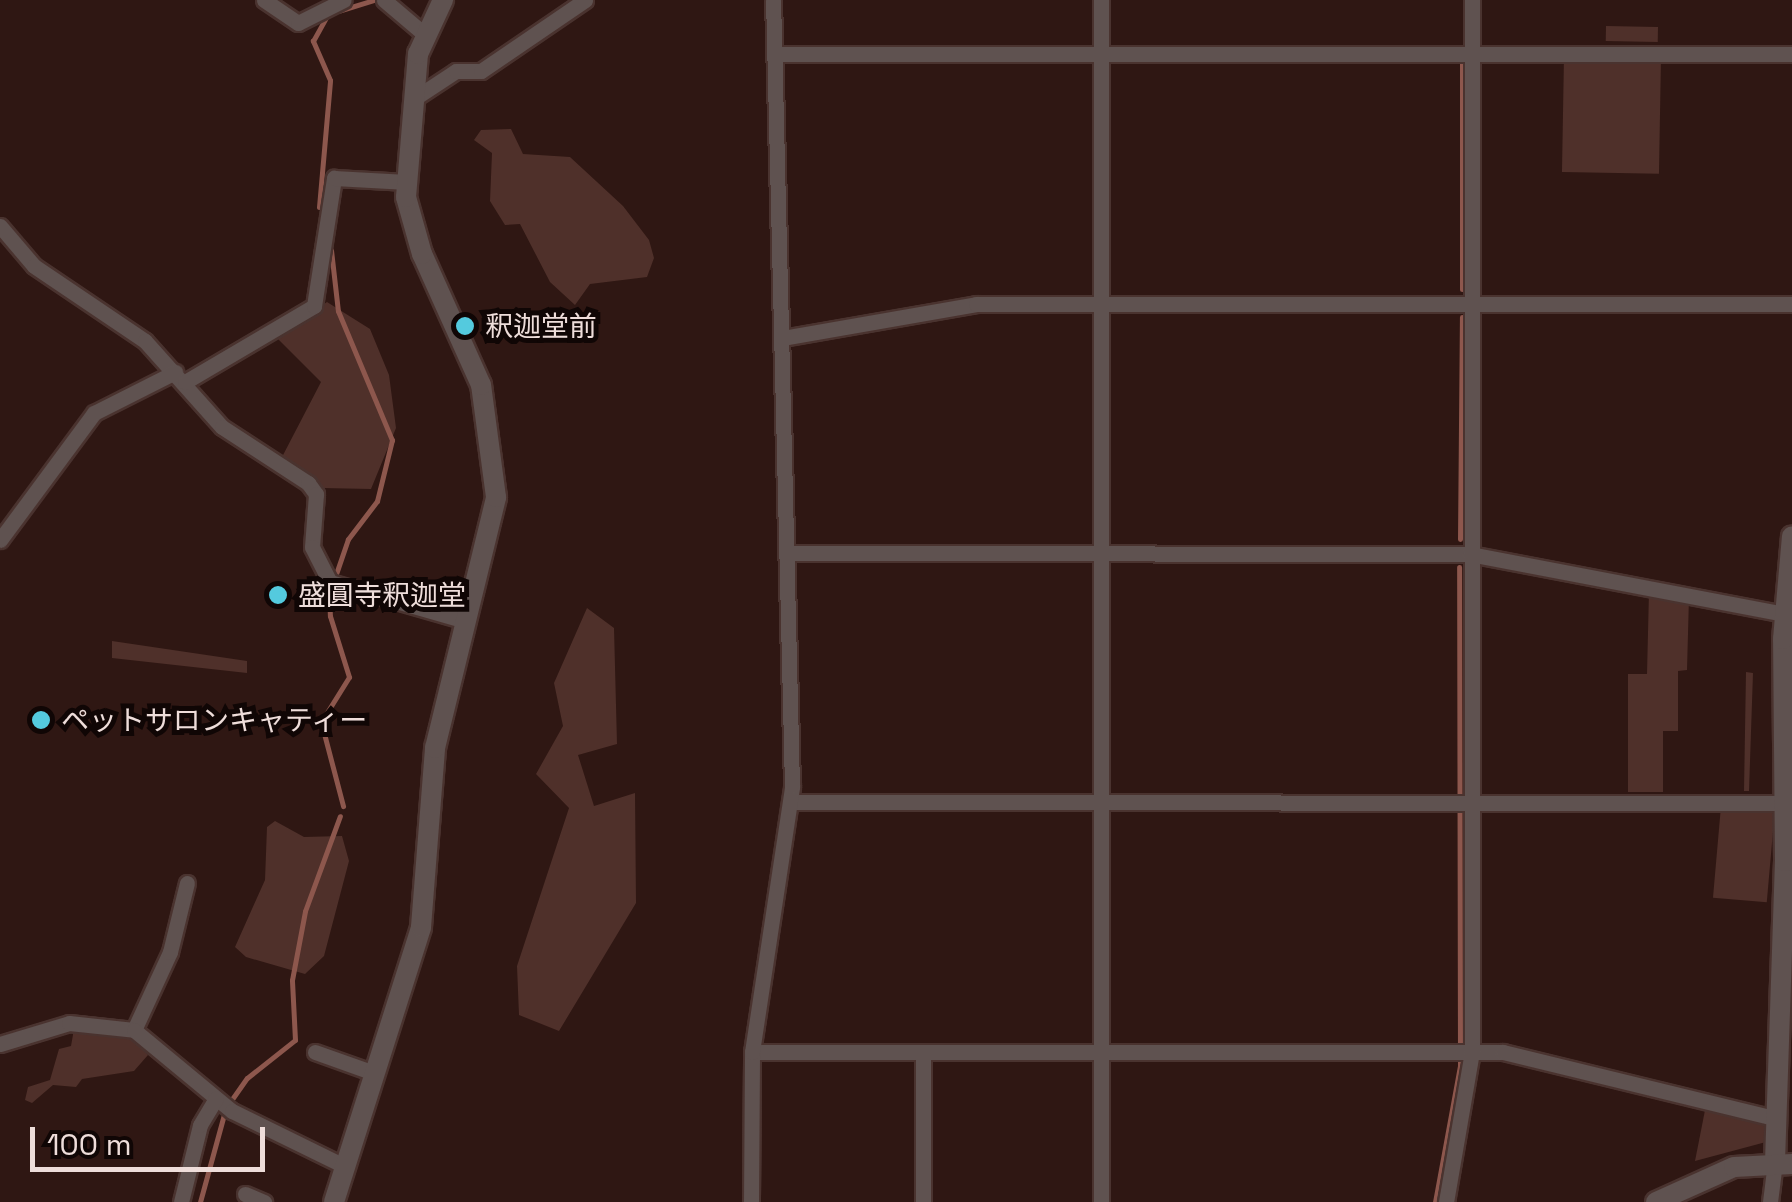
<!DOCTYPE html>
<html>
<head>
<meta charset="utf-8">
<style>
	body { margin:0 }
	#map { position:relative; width:1792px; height:1202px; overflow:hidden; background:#2f1713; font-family:"Space Grotesk","Noto Sans JP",sans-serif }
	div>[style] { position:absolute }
	.green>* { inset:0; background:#4f302a; transform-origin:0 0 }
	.stream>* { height:5px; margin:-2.5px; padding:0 2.5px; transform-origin:2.5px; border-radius:2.5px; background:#8d574d }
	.roads { filter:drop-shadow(2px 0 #4a332f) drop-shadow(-2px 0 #4a332f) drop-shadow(0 2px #4a332f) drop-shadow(0 -2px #4a332f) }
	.minor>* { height:15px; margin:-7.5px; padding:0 7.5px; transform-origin:7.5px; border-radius:7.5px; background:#5f5250 }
	.tertiary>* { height:20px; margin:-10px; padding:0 10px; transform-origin:10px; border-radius:10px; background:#5f5250 }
	.dots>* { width:28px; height:28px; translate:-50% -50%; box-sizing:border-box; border:5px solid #100605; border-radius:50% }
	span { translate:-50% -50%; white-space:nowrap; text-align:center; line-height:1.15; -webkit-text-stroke:10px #100605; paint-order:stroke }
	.poi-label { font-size:28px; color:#eeddda }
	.left { translate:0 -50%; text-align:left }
	.scale { position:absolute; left:30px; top:1127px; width:235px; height:45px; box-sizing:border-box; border:5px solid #eeddda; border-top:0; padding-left:12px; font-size:30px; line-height:35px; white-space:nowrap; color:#eeddda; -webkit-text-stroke:8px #100605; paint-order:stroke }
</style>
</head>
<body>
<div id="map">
	<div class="green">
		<i style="left:1606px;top:26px;width:52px;height:15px;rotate:1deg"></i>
		<i style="left:1564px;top:56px;width:97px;height:116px;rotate:1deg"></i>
		<i style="clip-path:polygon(511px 129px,523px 154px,570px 157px,623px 206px,649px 240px,654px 258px,647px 277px,590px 284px,575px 305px,550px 282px,520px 224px,505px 225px,490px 201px,492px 153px,474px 140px,481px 130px)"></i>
		<i style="clip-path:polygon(327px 302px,370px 329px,389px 375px,396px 428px,371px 489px,322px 488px,282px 457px,321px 382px,276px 337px)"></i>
		<i style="clip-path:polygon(1649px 591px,1689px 597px,1687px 670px,1678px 671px,1678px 731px,1663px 731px,1663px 792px,1628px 792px,1628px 674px,1647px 674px)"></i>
		<i style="clip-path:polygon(587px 608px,614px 628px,617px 744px,578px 755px,594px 806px,635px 793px,636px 903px,559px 1031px,519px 1015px,517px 966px,569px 808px,536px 774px,563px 726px,554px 683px)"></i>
		<i style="clip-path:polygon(112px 641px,247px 661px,247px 673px,112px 658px)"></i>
		<i style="clip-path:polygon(1746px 672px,1753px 673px,1749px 791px,1744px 791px)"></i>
		<i style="left:1721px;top:806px;width:54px;height:92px;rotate:5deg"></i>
		<i style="clip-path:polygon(275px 821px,304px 837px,342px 836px,349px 861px,324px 956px,305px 974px,246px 957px,235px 947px,265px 880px,267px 827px)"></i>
		<i style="clip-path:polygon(74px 1029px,129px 1032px,148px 1055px,134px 1071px,82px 1079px,76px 1087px,53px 1085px,32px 1103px,25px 1100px,28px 1087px,50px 1080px,59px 1049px,71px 1046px)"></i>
		<i style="clip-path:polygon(1707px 1100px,1767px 1117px,1766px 1142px,1695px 1161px)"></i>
	</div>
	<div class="stream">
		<i style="left:338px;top:11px;width:37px;rotate:-17deg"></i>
		<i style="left:319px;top:207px;width:127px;rotate:-85deg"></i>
		<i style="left:330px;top:80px;width:43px;rotate:-113.6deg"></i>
		<i style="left:313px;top:41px;width:31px;rotate:-61deg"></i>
		<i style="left:331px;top:250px;width:61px;rotate:83.5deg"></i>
		<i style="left:338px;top:311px;width:140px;rotate:67.3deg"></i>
		<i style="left:392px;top:440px;width:63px;rotate:103.8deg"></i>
		<i style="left:377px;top:501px;width:48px;rotate:127.3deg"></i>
		<i style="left:348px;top:539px;width:43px;rotate:108.9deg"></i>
		<i style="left:1462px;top:289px;width:226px;rotate:-90deg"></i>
		<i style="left:1460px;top:539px;width:222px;rotate:-89.5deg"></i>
		<i style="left:329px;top:590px;width:26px;rotate:88deg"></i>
		<i style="left:330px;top:616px;width:64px;rotate:72.7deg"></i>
		<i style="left:349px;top:677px;width:53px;rotate:121.9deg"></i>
		<i style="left:321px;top:722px;width:87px;rotate:75.3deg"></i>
		<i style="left:230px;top:1102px;width:29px;rotate:-55deg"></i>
		<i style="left:247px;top:1078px;width:61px;rotate:-38.4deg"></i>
		<i style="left:295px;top:1040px;width:60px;rotate:-92.9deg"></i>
		<i style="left:292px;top:980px;width:70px;rotate:-79.3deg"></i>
		<i style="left:305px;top:911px;width:101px;rotate:-69.8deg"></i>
		<i style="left:200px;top:1202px;width:91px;rotate:-74.7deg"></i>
		<i style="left:1435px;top:1202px;width:138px;rotate:-79.6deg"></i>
		<i style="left:1460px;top:1066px;width:499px;rotate:-90.1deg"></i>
	</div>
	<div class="roads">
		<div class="minor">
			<i style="left:264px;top:0;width:41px;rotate:34.1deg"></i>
			<i style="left:298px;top:23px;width:51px;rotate:-26.6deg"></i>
			<i style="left:384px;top:0;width:51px;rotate:40.2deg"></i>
			<i style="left:1101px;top:0;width:1202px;rotate:90deg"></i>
			<i style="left:774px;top:54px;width:1018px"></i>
			<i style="left:415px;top:98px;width:49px;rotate:-33.4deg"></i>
			<i style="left:456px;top:71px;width:25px"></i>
			<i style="left:481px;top:71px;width:126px;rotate:-34.3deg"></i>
			<i style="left:0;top:226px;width:52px;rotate:49.6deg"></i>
			<i style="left:34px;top:266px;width:134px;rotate:34deg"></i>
			<i style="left:145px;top:341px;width:115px;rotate:48.2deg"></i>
			<i style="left:222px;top:427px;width:103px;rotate:33.1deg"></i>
			<i style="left:308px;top:483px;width:14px;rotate:54deg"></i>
			<i style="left:316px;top:494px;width:53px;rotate:94.3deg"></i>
			<i style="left:312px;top:547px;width:39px;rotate:63deg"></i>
			<i style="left:330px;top:582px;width:141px;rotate:16deg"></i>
			<i style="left:782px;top:338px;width:197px;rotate:-9.9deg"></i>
			<i style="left:976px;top:304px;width:816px"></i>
			<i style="left:185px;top:382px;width:150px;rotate:-30.5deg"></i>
			<i style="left:314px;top:306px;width:130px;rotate:-81.1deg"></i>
			<i style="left:334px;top:178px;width:73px;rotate:3.1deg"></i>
			<i style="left:0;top:540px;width:158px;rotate:-53.5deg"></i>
			<i style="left:94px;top:413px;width:91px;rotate:-26.8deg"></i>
			<i style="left:787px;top:553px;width:683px;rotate:0.08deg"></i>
			<i style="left:1470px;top:554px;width:320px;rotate:10.8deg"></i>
			<i style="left:792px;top:802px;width:993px;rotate:0.06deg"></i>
			<i style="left:134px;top:1030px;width:86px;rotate:-65.2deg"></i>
			<i style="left:170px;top:952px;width:71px;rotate:-76.2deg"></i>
			<i style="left:0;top:1044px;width:72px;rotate:-16.9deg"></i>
			<i style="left:69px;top:1023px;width:65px;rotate:6.1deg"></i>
			<i style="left:134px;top:1030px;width:127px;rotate:39.6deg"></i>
			<i style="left:232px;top:1111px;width:123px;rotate:26.1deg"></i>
			<i style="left:315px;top:1052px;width:63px;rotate:19.6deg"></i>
			<i style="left:752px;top:1052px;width:751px"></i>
			<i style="left:1503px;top:1052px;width:282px;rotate:13.7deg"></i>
			<i style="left:245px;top:1194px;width:21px;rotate:23deg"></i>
			<i style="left:181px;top:1202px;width:79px;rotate:-76.1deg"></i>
			<i style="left:200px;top:1125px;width:31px;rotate:-59deg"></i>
			<i style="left:751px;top:1202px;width:150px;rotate:-89.6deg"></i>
			<i style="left:752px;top:1052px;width:269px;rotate:-81.4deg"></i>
			<i style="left:792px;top:786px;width:786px;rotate:-91.38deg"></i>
			<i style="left:923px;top:1202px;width:149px;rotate:-90deg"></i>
			<i style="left:1446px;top:1202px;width:152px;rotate:-80.2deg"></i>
			<i style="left:1472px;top:1052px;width:1052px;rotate:-90deg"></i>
			<i style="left:1770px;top:1202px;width:40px;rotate:-82.9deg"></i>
		</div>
		<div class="tertiary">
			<i style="left:1775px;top:1162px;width:301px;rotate:-88.1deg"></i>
			<i style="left:1785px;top:861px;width:222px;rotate:-90.5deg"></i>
			<i style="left:1783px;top:639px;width:103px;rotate:-85deg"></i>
			<i style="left:334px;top:1202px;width:288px;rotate:-72.4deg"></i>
			<i style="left:421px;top:927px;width:180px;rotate:-85.5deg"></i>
			<i style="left:435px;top:748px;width:258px;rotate:-76.3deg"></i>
			<i style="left:496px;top:497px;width:113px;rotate:-97.6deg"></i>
			<i style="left:481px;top:385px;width:144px;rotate:-114.2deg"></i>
			<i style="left:422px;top:254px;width:59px;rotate:-105.7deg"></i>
			<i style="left:406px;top:197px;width:144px;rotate:-85.2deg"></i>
			<i style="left:418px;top:54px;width:60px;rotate:-65.2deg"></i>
			<i style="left:1656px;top:1202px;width:85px;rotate:-24.2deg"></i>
			<i style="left:1734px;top:1167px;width:58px;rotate:-3deg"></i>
		</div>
	</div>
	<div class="dots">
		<i style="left:465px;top:326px;background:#54cade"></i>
		<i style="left:278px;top:595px;background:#54cade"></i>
		<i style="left:41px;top:720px;background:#54cade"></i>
	</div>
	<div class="poi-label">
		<span class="left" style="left:485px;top:326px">釈迦堂前</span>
		<span class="left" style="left:298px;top:595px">盛圓寺釈迦堂</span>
		<span class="left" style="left:61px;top:720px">ペットサロンキャティー</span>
	</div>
	<div class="scale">100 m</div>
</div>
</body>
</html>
